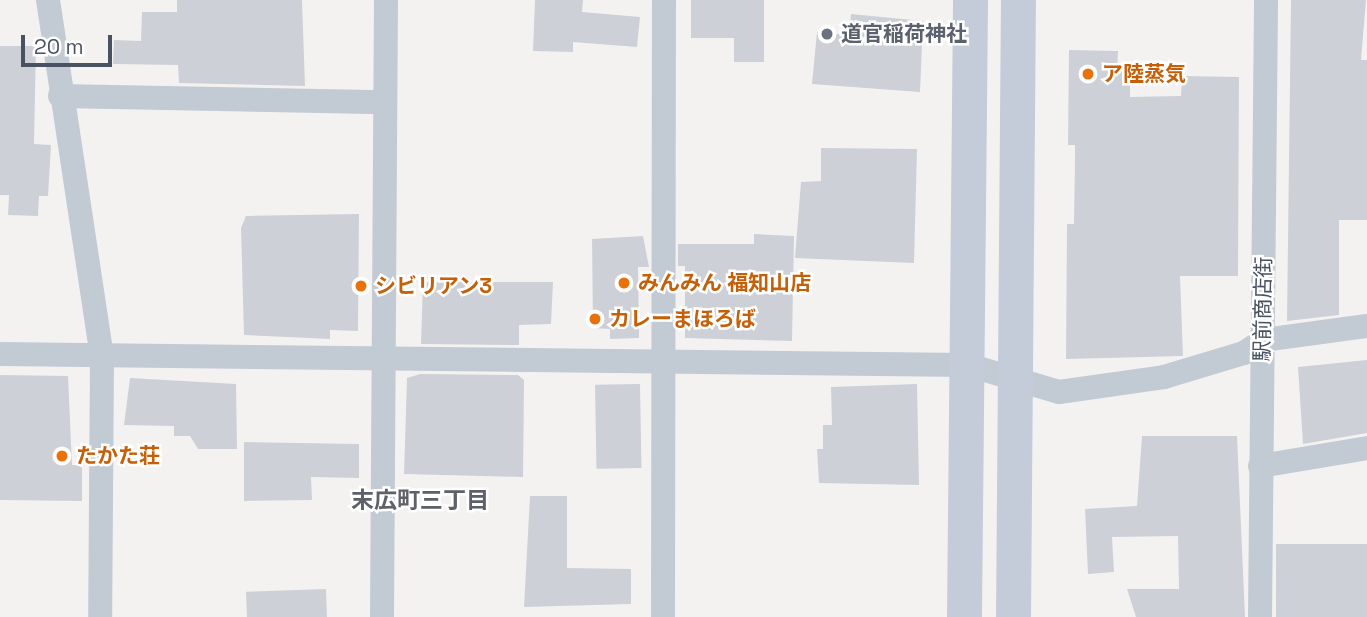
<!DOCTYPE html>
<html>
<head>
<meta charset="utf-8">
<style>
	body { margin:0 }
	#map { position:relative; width:1367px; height:617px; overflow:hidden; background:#f4f2f1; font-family:"Space Grotesk","Noto Sans JP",sans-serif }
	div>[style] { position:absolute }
	.building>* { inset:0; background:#cdd0d7; transform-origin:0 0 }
	.street>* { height:24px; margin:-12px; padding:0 12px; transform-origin:12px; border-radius:12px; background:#c2cad3 }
	.secondary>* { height:35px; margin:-17.5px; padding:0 17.5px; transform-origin:17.5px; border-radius:17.5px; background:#c4ccda }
	.dots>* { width:19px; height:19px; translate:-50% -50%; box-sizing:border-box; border:4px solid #fff; border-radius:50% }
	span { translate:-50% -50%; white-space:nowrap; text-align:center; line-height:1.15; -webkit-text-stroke:5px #fff; paint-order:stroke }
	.worship-label { font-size:21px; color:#5b616d; font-weight:700 }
	.left { translate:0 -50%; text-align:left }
	.food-label { font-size:21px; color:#c56008; font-weight:700 }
	.street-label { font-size:21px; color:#485260 }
	.neighbourhood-label { font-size:23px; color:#5e6167; font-weight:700 }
	.scale { position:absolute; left:21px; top:35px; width:91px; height:32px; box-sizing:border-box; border:4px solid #485260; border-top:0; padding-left:9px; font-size:21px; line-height:24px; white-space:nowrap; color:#485260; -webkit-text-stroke:5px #fff; paint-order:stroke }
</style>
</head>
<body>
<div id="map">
	<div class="building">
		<i style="clip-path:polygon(177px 0,302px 0,305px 86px,179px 83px,178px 65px,113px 64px,114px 40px,141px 41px,142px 12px,177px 12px)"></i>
		<i style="clip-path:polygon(535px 0,583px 0,582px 12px,640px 17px,637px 47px,573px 42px,573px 52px,533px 51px)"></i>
		<i style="clip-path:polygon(691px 0,764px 0,764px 62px,734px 62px,734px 38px,691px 38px)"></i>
		<i style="clip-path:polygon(1291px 0,1366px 0,1361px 60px,1367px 60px,1367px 220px,1339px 220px,1339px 315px,1287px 321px)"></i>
		<i style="clip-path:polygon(851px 14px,923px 21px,920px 92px,812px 84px,817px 32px,849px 35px)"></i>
		<i style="clip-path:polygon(0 46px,36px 46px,34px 144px,51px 145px,48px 196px,39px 196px,38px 216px,8px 215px,9px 195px,0 195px)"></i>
		<i style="clip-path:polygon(1069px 50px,1118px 51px,1117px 71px,1130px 71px,1130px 97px,1181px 96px,1182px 76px,1239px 77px,1238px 276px,1180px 276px,1183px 356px,1066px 359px,1067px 224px,1074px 224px,1075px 161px,1075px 145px,1068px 145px)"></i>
		<i style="clip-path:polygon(821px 148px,917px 149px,914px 263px,795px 258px,801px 182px,821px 181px)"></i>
		<i style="clip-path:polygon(359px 214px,358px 331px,330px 330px,330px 339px,244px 335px,241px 228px,246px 216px)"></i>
		<i style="clip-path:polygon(754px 234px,794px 236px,792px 341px,685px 338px,685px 266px,678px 266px,678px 244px,754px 244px)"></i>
		<i style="clip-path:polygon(643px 236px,649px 267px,638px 267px,639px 338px,610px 339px,610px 329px,593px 328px,592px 239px)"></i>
		<i style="clip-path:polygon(423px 282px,553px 282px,551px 324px,519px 325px,519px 345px,421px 344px)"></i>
		<i style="clip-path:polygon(1367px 360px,1367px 433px,1303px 444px,1298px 367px)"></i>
		<i style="clip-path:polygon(420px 374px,518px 375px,524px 380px,523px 477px,404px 474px,407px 378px)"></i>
		<i style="clip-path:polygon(0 375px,68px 376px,72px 465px,82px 465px,82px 501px,0 500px)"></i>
		<i style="clip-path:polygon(130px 378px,236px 384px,237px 449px,198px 449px,190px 436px,174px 436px,174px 426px,124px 425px)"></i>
		<i style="left:640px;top:384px;width:84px;height:45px;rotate:89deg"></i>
		<i style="clip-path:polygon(917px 384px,919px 485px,819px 483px,817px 449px,823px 449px,823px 425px,832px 425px,831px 387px)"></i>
		<i style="clip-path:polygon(1142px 436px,1237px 436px,1245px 617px,1136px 617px,1127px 589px,1179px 589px,1178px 536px,1112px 537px,1114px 572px,1088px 574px,1085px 509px,1137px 506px)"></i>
		<i style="clip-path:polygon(244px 442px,359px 444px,359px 478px,311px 477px,312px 500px,244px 501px)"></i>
		<i style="clip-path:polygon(530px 496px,567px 496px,567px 568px,631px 569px,631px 604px,524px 607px)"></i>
		<i style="left:1367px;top:544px;width:73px;height:91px;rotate:90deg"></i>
		<i style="left:326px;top:589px;width:28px;height:80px;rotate:88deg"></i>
	</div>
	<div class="street">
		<i style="left:48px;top:0;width:359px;rotate:81.4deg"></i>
		<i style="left:102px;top:355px;width:262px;rotate:90.4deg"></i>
		<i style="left:60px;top:96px;width:325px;rotate:1.1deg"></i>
		<i style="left:0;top:354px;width:968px;rotate:0.65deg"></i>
		<i style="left:968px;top:365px;width:95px;rotate:16.5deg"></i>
		<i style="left:1059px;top:392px;width:106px;rotate:-8.1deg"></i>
		<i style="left:1164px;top:377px;width:84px;rotate:-16.7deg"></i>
		<i style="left:1244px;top:353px;width:23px;rotate:-34deg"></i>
		<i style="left:1263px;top:340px;width:105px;rotate:-7.7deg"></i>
		<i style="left:1260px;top:466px;width:109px;rotate:-9.5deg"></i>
		<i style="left:382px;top:617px;width:617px;rotate:-89.63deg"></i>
		<i style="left:663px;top:617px;width:617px;rotate:-89.91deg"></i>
		<i style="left:1260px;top:617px;width:617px;rotate:-89.44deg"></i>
	</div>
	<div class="secondary">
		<i style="left:964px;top:617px;width:617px;rotate:-89.44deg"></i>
		<i style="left:1013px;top:617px;width:617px;rotate:-89.54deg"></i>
	</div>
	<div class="dots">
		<i style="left:827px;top:34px;background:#6b7280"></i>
		<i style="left:1088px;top:74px;background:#e8710a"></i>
		<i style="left:624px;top:283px;background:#e8710a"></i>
		<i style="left:361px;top:286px;background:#e8710a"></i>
		<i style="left:595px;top:319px;background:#e8710a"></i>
		<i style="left:62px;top:456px;background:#e8710a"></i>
	</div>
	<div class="worship-label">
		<span class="left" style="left:841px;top:34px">道官稲荷神社</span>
	</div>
	<div class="food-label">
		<span class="left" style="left:1102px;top:74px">ア陸蒸気</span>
		<span class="left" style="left:638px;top:283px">みんみん 福知山店</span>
		<span class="left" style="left:375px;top:286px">シビリアン3</span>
		<span class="left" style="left:609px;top:319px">カレーまほろば</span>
		<span class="left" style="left:76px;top:456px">たかた荘</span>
	</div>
	<div class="street-label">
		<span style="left:1263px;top:309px;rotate:-89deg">駅前商店街</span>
	</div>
	<div class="neighbourhood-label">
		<span style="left:420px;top:500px">末広町三丁目</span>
	</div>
	<div class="scale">20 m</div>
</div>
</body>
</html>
